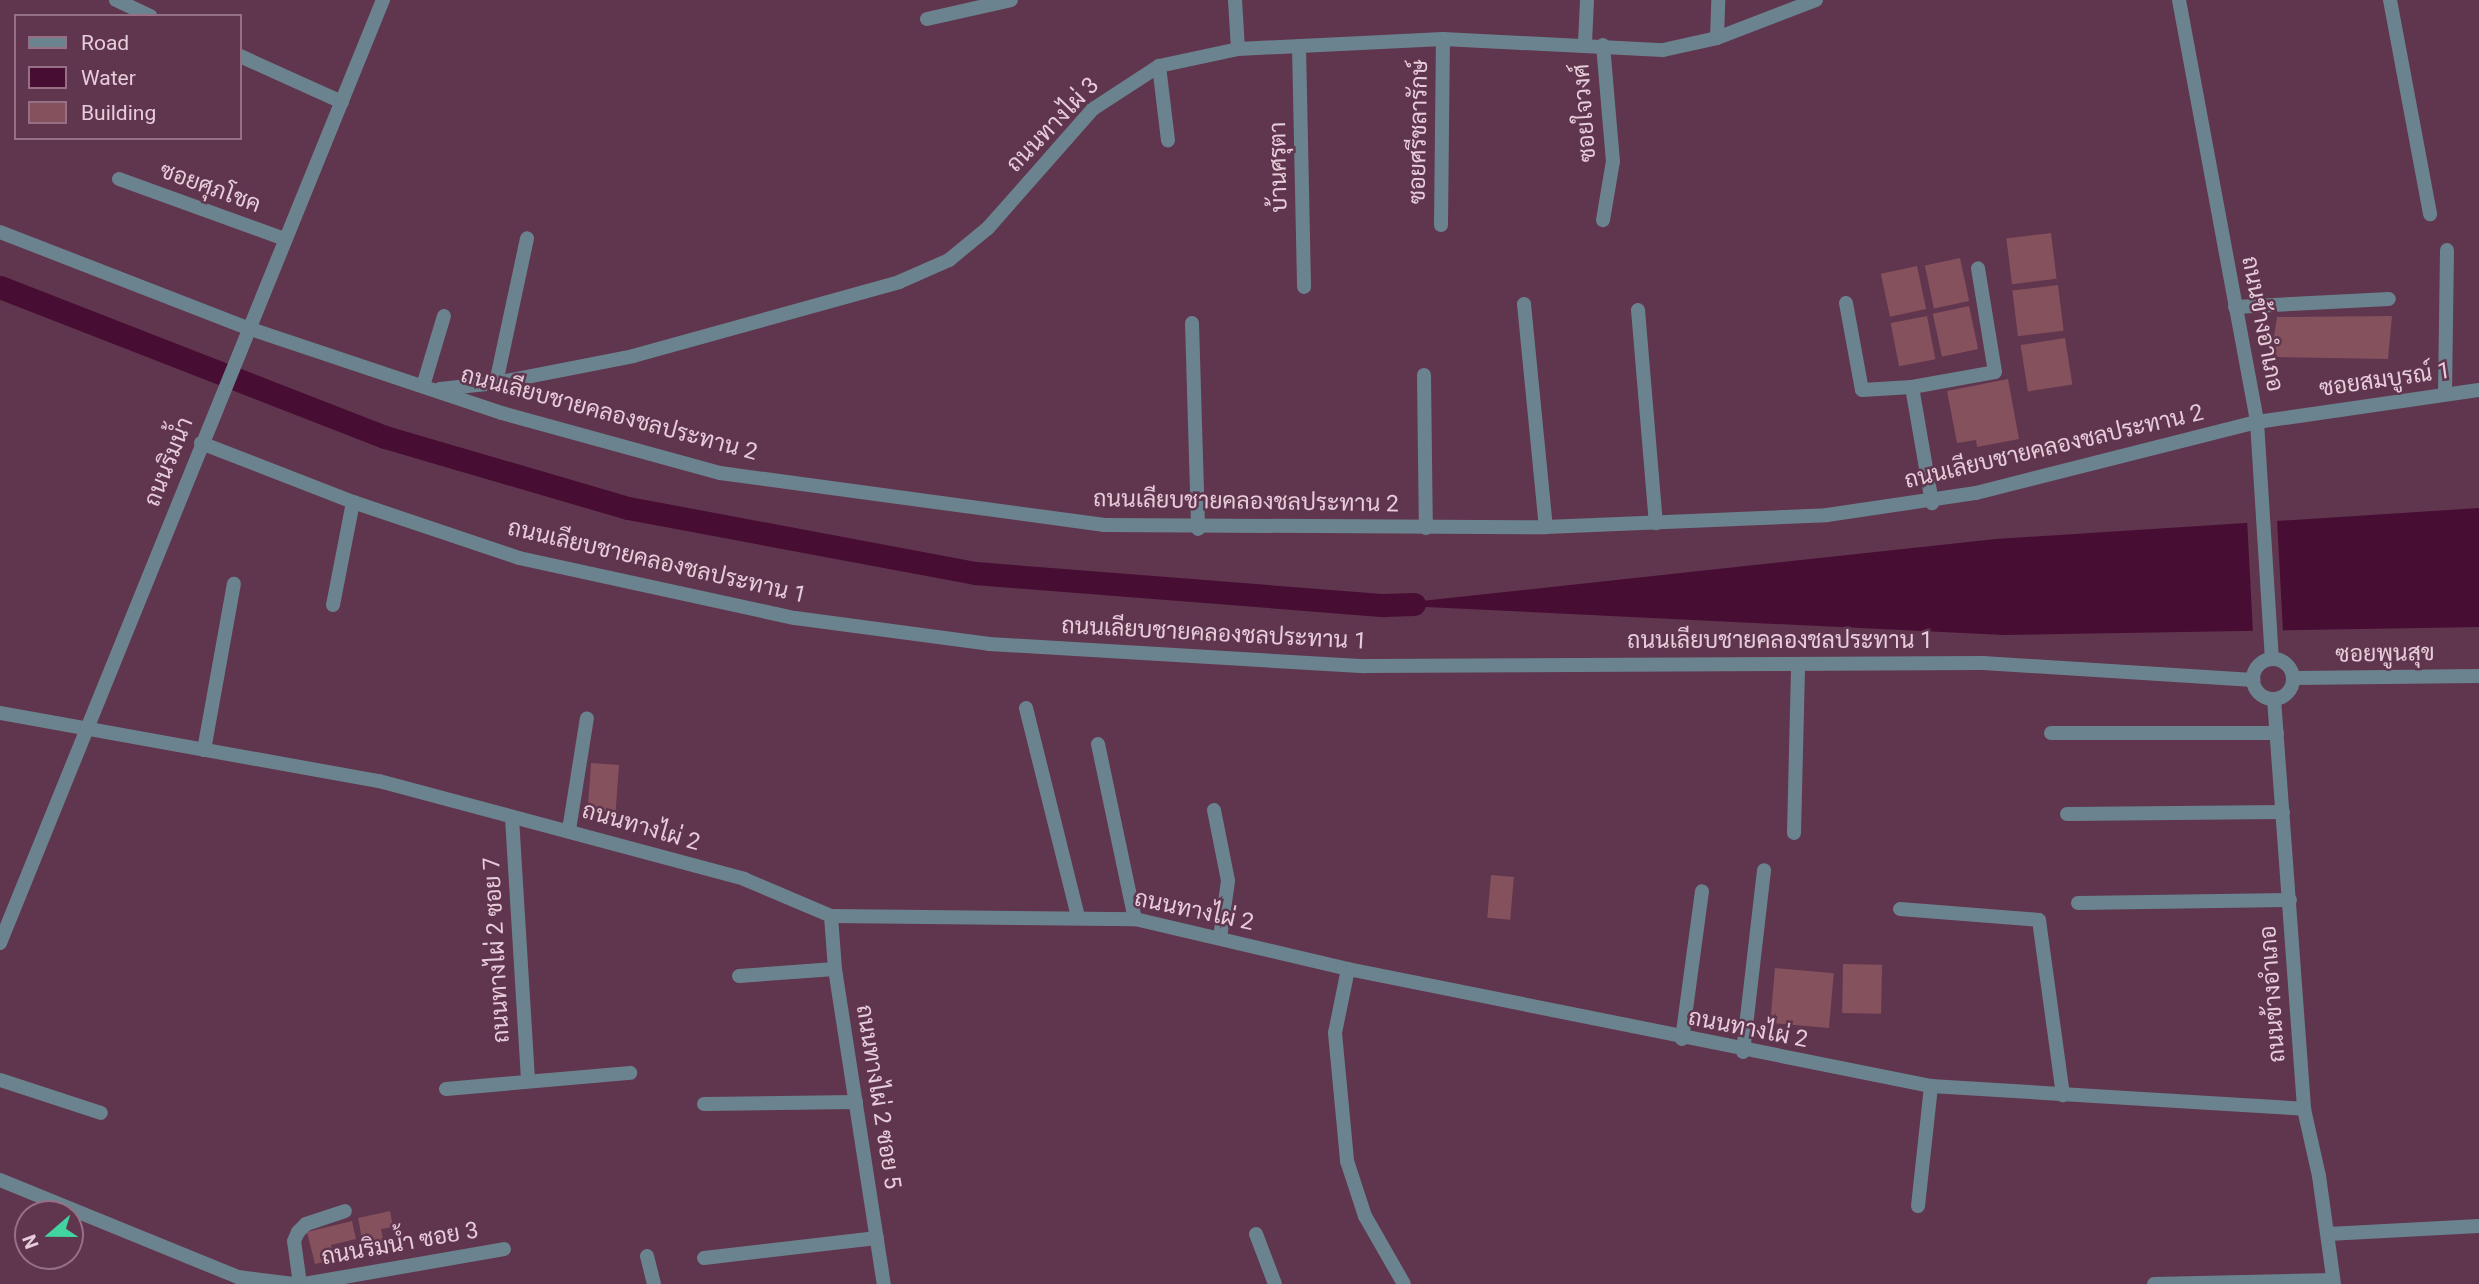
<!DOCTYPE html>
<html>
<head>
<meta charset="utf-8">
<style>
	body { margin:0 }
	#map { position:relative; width:2479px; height:1284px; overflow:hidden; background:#60354e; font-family:Roboto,Sarabun,sans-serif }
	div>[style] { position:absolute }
	.water>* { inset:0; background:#480d33 }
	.pier>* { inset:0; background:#60354e; transform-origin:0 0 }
	.canal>* { height:23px; margin:-11.5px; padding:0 11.5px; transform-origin:11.5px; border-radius:11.5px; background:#480d33 }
	.building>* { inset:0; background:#85515d; transform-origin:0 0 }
	.minor>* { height:14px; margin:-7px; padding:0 7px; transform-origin:7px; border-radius:7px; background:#6b838e }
	.minor>.ring { margin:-7px; padding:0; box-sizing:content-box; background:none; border:14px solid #6b838e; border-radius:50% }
	span { translate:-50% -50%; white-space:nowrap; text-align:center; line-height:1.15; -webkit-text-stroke:5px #60354e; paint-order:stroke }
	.street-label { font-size:23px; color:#e7ccda }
	.legend { position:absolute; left:14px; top:14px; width:228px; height:126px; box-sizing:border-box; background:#60354e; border:2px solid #967186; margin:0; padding:9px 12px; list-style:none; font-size:21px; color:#e7ccda }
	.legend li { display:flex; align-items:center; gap:14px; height:35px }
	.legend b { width:35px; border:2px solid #967186 }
	.north { position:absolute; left:14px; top:1200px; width:70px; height:70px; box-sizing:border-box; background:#60354e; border:2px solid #967186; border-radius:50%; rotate:250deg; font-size:19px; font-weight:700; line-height:28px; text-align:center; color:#e7ccda }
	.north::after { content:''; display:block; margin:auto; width:24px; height:32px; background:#41d4a1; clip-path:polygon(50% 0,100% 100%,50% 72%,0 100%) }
</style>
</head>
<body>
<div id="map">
	<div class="water">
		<i style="clip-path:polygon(2479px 508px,2479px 627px,2004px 635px,1384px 605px,1996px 539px)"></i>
	</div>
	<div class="pier">
		<i style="left:2277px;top:518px;width:116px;height:30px;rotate:87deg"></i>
	</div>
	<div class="canal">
		<i style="left:0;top:287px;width:413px;rotate:21.3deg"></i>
		<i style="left:385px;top:437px;width:253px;rotate:16.3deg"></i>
		<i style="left:628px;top:508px;width:353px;rotate:10.6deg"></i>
		<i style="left:975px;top:573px;width:410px;rotate:4.5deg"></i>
		<i style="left:1384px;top:605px;width:30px;rotate:-2deg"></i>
	</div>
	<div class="building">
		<i style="left:2051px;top:233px;width:46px;height:45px;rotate:83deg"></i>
		<i style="left:1960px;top:258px;width:44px;height:36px;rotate:78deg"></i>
		<i style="left:1917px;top:266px;width:44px;height:37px;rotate:78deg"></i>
		<i style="left:2058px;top:285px;width:46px;height:46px;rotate:83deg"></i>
		<i style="left:1969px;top:306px;width:44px;height:37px;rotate:78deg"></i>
		<i style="left:1927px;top:316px;width:44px;height:37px;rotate:79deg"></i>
		<i style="clip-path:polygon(2392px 316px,2388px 359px,2271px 357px,2277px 317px)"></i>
		<i style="left:2065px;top:338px;width:47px;height:45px;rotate:81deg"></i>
		<i style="clip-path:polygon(2008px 379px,2019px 439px,1977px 447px,1976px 440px,1957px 443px,1947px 391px)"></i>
		<i style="left:591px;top:763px;width:28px;height:48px;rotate:4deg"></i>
		<i style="left:1491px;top:875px;width:23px;height:43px;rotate:5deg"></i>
		<i style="left:1843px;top:964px;width:39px;height:49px;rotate:1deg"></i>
		<i style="left:1775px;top:968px;width:59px;height:55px;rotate:5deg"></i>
		<i style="clip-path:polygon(390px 1211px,393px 1227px,381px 1229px,384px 1244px,364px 1249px,358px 1218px)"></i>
		<i style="clip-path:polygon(352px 1221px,356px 1239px,331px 1245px,335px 1259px,315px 1264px,307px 1232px)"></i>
	</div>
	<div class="minor">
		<i style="left:116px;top:0;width:38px;rotate:25deg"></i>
		<i style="left:1235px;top:0;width:49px;rotate:86.5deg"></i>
		<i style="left:2179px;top:0;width:429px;rotate:79.5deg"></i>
		<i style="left:2257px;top:422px;width:237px;rotate:86.4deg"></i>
		<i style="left:2390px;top:0;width:218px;rotate:79.4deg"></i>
		<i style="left:927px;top:19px;width:86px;rotate:-12.7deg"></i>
		<i style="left:1717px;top:38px;width:38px;rotate:-88deg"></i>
		<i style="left:1585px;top:43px;width:43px;rotate:-87.3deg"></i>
		<i style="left:1603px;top:45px;width:116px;rotate:85.1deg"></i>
		<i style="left:1613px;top:161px;width:60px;rotate:99.6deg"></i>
		<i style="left:1299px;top:46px;width:241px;rotate:88.8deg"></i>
		<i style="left:240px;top:56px;width:112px;rotate:24.3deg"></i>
		<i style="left:1159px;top:66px;width:75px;rotate:83.1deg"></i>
		<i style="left:119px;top:179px;width:177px;rotate:19.9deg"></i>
		<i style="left:1441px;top:225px;width:186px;rotate:-89.4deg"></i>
		<i style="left:0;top:232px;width:266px;rotate:21.2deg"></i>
		<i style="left:248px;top:328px;width:268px;rotate:18.5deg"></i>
		<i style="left:502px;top:413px;width:226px;rotate:15.4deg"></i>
		<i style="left:720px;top:473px;width:388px;rotate:7.7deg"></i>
		<i style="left:1104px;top:525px;width:442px;rotate:0.3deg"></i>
		<i style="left:1546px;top:527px;width:281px;rotate:-2.4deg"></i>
		<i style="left:1827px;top:515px;width:151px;rotate:-8.4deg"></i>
		<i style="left:1976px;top:493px;width:290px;rotate:-14.2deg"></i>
		<i style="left:2257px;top:422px;width:224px;rotate:-8.2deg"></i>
		<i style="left:1846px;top:303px;width:88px;rotate:79.6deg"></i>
		<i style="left:1862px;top:390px;width:50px;rotate:-3.4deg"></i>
		<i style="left:1912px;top:387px;width:84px;rotate:-10.2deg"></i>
		<i style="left:1995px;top:372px;width:105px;rotate:-99.3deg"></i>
		<i style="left:1524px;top:304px;width:224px;rotate:84.4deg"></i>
		<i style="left:2235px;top:307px;width:154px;rotate:-3deg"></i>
		<i style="left:1638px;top:310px;width:214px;rotate:85.2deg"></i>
		<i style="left:1192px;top:323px;width:206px;rotate:88.3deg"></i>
		<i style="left:1424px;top:375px;width:153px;rotate:89.3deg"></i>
		<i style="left:496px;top:383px;width:148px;rotate:-77.9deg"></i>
		<i style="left:423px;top:386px;width:73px;rotate:-73.3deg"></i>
		<i style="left:1912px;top:387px;width:118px;rotate:80.2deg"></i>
		<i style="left:440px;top:389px;width:56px;rotate:-6.1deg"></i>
		<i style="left:496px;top:383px;width:140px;rotate:-11.1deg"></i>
		<i style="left:633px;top:356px;width:276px;rotate:-15.5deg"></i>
		<i style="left:899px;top:282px;width:55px;rotate:-23.7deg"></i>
		<i style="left:949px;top:260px;width:50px;rotate:-39.4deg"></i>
		<i style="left:988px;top:228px;width:159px;rotate:-48.6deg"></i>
		<i style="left:1093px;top:109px;width:79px;rotate:-33.1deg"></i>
		<i style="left:1159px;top:66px;width:81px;rotate:-12.1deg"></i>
		<i style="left:1238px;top:49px;width:205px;rotate:-2.8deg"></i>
		<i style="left:1443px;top:39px;width:220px;rotate:2.9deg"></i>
		<i style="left:1663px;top:50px;width:55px;rotate:-12.5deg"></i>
		<i style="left:1717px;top:38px;width:106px;rotate:-21deg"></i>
		<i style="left:2445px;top:393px;width:143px;rotate:-89.2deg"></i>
		<i style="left:201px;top:443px;width:163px;rotate:21.2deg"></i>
		<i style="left:353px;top:502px;width:175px;rotate:18.6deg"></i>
		<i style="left:519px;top:558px;width:282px;rotate:12.3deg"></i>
		<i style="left:795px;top:618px;width:196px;rotate:7.6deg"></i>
		<i style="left:989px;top:644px;width:376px;rotate:3.4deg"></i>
		<i style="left:1364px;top:666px;width:619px;rotate:-0.28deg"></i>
		<i style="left:1983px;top:663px;width:271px;rotate:3.6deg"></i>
		<i style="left:333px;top:605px;width:105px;rotate:-79deg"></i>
		<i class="ring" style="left:2253px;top:659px;width:26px;height:26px"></i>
		<i style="left:2293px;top:678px;width:186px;rotate:-0.6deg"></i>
		<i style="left:2274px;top:699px;width:411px;rotate:85.8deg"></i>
		<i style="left:2304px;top:1109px;width:69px;rotate:77.4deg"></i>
		<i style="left:2319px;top:1176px;width:109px;rotate:82.1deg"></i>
		<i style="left:1026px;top:708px;width:215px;rotate:76deg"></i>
		<i style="left:0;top:713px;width:385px;rotate:10.2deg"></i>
		<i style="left:379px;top:781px;width:378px;rotate:15deg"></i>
		<i style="left:744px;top:879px;width:95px;rotate:23deg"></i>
		<i style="left:831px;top:916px;width:304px;rotate:0.6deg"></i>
		<i style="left:1135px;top:919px;width:219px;rotate:13.2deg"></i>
		<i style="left:1348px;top:969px;width:595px;rotate:11.35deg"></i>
		<i style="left:1931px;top:1086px;width:374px;rotate:3.5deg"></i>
		<i style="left:2051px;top:733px;width:226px"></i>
		<i style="left:1098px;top:744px;width:179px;rotate:78.1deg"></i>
		<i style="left:204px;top:750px;width:169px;rotate:-79.8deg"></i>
		<i style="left:1214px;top:810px;width:72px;rotate:78.8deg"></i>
		<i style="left:1228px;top:881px;width:58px;rotate:98deg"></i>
		<i style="left:2067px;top:814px;width:216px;rotate:-0.5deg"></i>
		<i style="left:512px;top:818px;width:261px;rotate:86.5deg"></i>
		<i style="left:569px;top:830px;width:113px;rotate:-80.9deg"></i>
		<i style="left:1794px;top:833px;width:169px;rotate:-88.6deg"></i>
		<i style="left:2078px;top:903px;width:212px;rotate:-0.8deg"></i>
		<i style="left:1900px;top:909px;width:139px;rotate:4.5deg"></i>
		<i style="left:2039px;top:920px;width:177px;rotate:82.2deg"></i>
		<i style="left:831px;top:916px;width:53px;rotate:85.7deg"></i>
		<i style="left:835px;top:969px;width:319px;rotate:81.2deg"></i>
		<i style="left:0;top:943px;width:1018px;rotate:-67.9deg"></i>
		<i style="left:1348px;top:969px;width:65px;rotate:101.5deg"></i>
		<i style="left:1335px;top:1033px;width:129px;rotate:84.6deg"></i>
		<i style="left:1347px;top:1161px;width:58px;rotate:71.9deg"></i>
		<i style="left:1365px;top:1216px;width:78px;rotate:60.2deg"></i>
		<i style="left:739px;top:976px;width:96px;rotate:-4.2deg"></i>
		<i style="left:1682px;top:1039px;width:149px;rotate:-82.3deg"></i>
		<i style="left:1743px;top:1052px;width:183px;rotate:-83.4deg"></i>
		<i style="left:0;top:1080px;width:106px;rotate:18.1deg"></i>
		<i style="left:446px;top:1089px;width:185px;rotate:-5deg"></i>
		<i style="left:704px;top:1104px;width:152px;rotate:-0.8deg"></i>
		<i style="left:0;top:1180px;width:257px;rotate:22.2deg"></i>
		<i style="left:238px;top:1277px;width:56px;rotate:7.1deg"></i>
		<i style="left:1918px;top:1206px;width:121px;rotate:-83.8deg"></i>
		<i style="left:1256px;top:1234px;width:53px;rotate:69.2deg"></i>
		<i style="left:2328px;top:1234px;width:151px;rotate:-3deg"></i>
		<i style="left:647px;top:1256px;width:29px;rotate:76deg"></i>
		<i style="left:704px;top:1258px;width:174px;rotate:-6.6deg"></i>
		<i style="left:300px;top:1284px;width:43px;rotate:-97.9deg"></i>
		<i style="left:294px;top:1241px;width:10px;rotate:-66deg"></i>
		<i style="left:298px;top:1232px;width:11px;rotate:-45deg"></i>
		<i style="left:306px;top:1224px;width:41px;rotate:-18.4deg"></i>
		<i style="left:304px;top:1284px;width:203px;rotate:-9.9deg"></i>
		<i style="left:2154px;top:1284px;width:179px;rotate:-1.3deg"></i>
	</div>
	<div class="street-label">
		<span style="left:1585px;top:113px;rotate:-94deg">ซอยใจวงศ์</span>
		<span style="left:1053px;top:125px;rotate:-46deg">ถนนทางไผ่ 3</span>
		<span style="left:1419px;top:132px;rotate:-89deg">ซอยศรีชลารักษ์</span>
		<span style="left:1279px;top:167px;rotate:-91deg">บ้านศรุตา</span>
		<span style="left:210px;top:188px;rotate:20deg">ซอยศุภโชค</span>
		<span style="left:2262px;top:324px;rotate:79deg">ถนนข้างอำเภอ</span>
		<span style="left:2385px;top:380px;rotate:-8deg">ซอยสมบูรณ์ 1</span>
		<span style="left:609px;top:414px;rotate:15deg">ถนนเลียบชายคลองชลประทาน 2</span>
		<span style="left:2054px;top:447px;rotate:-13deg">ถนนเลียบชายคลองชลประทาน 2</span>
		<span style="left:169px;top:462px;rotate:-68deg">ถนนริมน้ำ</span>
		<span style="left:1246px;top:502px;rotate:1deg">ถนนเลียบชายคลองชลประทาน 2</span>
		<span style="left:657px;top:562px;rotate:13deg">ถนนเลียบชายคลองชลประทาน 1</span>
		<span style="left:1214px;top:634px;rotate:3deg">ถนนเลียบชายคลองชลประทาน 1</span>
		<span style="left:1780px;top:641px">ถนนเลียบชายคลองชลประทาน 1</span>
		<span style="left:2385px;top:654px;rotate:-1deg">ซอยพูนสุข</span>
		<span style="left:641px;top:827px;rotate:16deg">ถนนทางไผ่ 2</span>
		<span style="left:1194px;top:911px;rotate:12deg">ถนนทางไผ่ 2</span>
		<span style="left:497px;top:950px;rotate:-93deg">ถนนทางไผ่ 2 ซอย 7</span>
		<span style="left:2273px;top:994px;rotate:-94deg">ถนนข้างอำเภอ</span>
		<span style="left:1748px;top:1029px;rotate:11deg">ถนนทางไผ่ 2</span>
		<span style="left:878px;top:1097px;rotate:81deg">ถนนทางไผ่ 2 ซอย 5</span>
		<span style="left:400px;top:1244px;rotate:-10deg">ถนนริมน้ำ ซอย 3</span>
	</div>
	<ul class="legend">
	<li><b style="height:9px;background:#6b838e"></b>Road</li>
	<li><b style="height:19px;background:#480d33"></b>Water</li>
	<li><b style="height:19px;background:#85515d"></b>Building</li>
	</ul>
	<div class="north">N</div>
</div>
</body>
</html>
